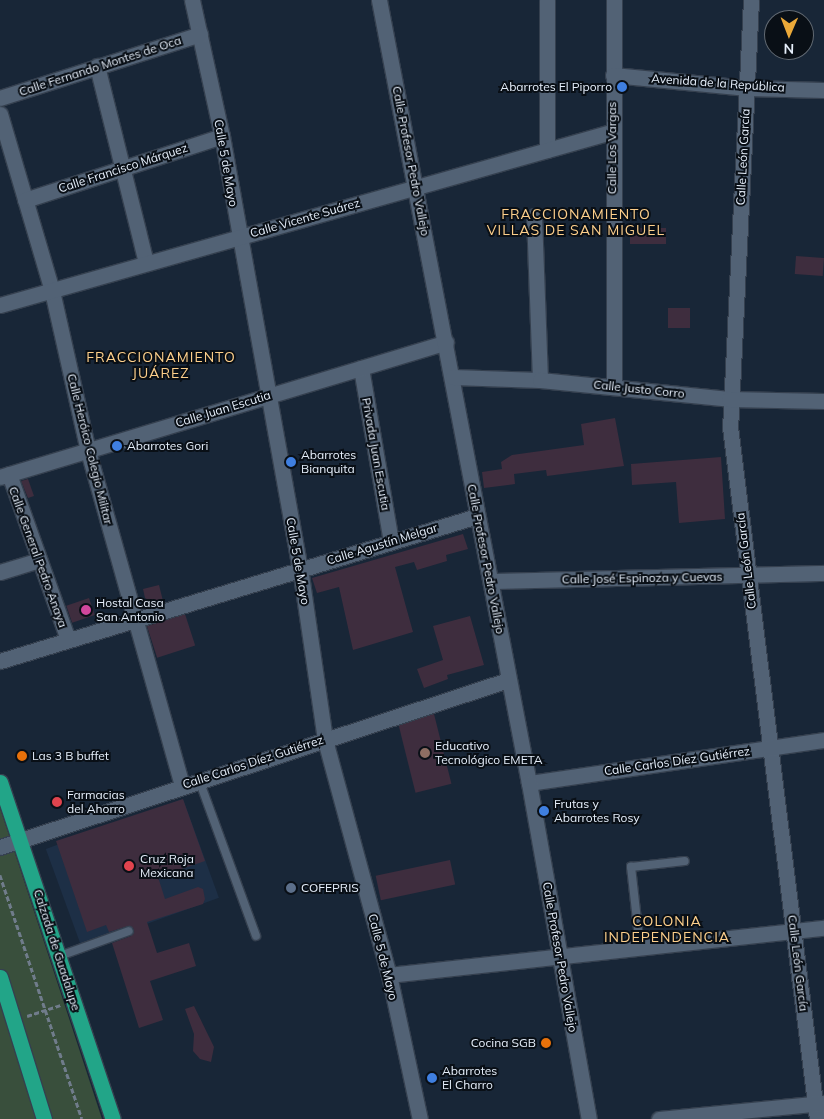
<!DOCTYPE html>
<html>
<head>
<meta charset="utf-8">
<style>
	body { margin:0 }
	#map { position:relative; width:824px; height:1119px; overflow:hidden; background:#182637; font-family:Mulish,sans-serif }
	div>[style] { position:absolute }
	.built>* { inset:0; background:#1d2f46; transform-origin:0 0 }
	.green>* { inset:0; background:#394f3c }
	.building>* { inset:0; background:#3e2d3e; transform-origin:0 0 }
	.path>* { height:2.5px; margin-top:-1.25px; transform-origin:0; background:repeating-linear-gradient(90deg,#707c8b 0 5px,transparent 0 7.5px) }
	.roads { filter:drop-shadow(1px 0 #35404f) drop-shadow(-1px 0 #35404f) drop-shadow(0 1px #35404f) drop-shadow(0 -1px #35404f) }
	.lane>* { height:8px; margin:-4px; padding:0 4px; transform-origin:4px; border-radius:4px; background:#526275 }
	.street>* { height:15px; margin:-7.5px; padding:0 7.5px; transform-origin:7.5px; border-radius:7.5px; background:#526275 }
	.secondary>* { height:15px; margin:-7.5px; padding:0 7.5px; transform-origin:7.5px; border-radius:7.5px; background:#526275 }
	.primary>* { height:15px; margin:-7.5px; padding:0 7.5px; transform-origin:7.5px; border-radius:7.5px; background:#22a588 }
	.dots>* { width:14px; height:14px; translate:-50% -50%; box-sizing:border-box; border:2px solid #090f16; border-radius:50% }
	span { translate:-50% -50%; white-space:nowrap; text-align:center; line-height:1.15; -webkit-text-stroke:4px #090f16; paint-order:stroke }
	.street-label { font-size:12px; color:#e6effb }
	.poi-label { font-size:12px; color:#e6effb }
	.right { translate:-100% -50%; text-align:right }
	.left { translate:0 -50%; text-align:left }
	.neighbourhood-label { font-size:14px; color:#fdcf8b; letter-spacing:1px }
	.north { position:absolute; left:764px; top:10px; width:50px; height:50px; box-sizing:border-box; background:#090f16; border:1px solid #616972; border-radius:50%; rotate:181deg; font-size:14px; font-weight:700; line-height:20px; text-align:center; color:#e6effb }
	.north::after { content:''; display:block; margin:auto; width:18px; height:22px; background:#eba939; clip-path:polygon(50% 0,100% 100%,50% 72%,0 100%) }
</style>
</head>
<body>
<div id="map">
	<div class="built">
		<i style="left:183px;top:799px;width:105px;height:146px;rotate:70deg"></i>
	</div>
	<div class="green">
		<i style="clip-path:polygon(0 808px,10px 838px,102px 1119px,49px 1119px,0 970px)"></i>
		<i style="clip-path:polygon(0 977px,44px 1119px,0 1119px)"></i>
	</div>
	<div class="building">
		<i style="left:666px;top:228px;width:16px;height:36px;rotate:90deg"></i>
		<i style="left:796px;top:256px;width:28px;height:18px;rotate:4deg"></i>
		<i style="left:690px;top:308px;width:20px;height:22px;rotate:90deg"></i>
		<i style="clip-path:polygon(615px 418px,624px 466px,547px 476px,546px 470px,514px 474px,515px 484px,484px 488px,482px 472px,502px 469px,501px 462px,512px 455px,584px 445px,581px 424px)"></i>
		<i style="clip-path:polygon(721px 457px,725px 519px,679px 523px,676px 482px,632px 485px,631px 464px)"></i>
		<i style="clip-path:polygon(28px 479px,34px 496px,28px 498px,21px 481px)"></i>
		<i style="clip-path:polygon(463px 534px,468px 549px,446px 555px,447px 561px,417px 570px,414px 562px,395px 567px,413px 632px,353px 650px,339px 587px,317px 593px,312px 578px)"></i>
		<i style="clip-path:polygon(159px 585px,163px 601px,155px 604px,145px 598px,143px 589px)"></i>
		<i style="left:89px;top:598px;width:18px;height:24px;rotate:71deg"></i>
		<i style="left:185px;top:614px;width:33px;height:40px;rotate:72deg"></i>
		<i style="clip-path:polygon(470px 616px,484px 665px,447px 675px,448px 679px,424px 688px,417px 669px,443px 660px,433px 626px)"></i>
		<i style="left:434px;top:714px;width:72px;height:37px;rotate:76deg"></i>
		<i style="clip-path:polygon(183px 799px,205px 861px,158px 877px,165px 899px,198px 887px,203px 889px,205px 899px,203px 904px,147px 922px,157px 953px,189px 943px,196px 966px,150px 981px,163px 1020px,139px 1028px,112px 943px,131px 936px,134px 929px,128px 926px,109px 932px,106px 925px,87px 932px,56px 841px)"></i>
		<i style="left:450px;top:860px;width:25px;height:76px;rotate:78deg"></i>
		<i style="clip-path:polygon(194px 1006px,214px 1047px,211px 1062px,200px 1059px,193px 1051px,194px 1034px,185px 1009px)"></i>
	</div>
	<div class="path">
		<i style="left:0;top:875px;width:257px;rotate:71.4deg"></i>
		<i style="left:27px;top:1016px;width:35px;rotate:-18deg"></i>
	</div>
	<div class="roads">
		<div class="lane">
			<i style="left:199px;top:780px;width:166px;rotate:69.9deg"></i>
			<i style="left:640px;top:947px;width:81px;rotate:-96.4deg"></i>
			<i style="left:631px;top:867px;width:54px;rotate:-6.3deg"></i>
			<i style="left:60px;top:956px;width:73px;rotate:-19.9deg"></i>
		</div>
		<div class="street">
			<i style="left:192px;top:0;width:139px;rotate:77.6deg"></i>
			<i style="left:222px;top:136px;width:439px;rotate:79.8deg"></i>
			<i style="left:300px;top:568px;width:174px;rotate:81.7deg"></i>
			<i style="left:325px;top:740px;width:244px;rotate:74.8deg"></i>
			<i style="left:389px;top:975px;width:147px;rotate:77.9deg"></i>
			<i style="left:614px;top:0;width:386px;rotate:90deg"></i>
			<i style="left:751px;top:0;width:428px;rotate:92.8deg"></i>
			<i style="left:730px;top:427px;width:697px;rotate:82.83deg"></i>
			<i style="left:97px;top:66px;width:203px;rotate:76deg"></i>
			<i style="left:613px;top:75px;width:135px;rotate:5.5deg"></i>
			<i style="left:747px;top:88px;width:77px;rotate:1.5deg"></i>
			<i style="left:0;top:98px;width:210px;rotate:-17.7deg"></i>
			<i style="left:0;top:114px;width:184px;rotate:73.6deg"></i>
			<i style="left:52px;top:291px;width:164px;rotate:77.3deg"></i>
			<i style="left:88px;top:451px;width:347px;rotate:74.3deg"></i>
			<i style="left:547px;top:150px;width:150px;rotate:-90deg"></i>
			<i style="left:25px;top:200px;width:207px;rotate:-18deg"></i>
			<i style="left:534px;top:216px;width:164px;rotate:87.9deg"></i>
			<i style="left:0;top:305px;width:635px;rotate:-15.81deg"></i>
			<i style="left:361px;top:368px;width:176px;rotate:80.2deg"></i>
			<i style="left:9px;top:474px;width:176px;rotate:70.4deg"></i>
			<i style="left:0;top:477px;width:466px;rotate:-16.8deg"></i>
			<i style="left:0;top:572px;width:39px;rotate:-17deg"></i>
			<i style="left:491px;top:581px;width:333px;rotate:-1.4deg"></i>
			<i style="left:0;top:661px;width:498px;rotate:-16.9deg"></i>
			<i style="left:529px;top:783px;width:298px;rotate:-8.3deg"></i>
			<i style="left:389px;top:975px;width:438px;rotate:-6.2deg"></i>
			<i style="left:659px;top:1119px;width:165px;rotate:-5.6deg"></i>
		</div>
		<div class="secondary">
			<i style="left:379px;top:0;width:797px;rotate:79.16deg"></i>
			<i style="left:529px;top:783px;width:341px;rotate:79.9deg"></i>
			<i style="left:453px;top:377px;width:87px;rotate:2deg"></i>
			<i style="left:540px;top:380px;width:190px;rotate:5.7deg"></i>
			<i style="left:729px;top:399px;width:95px;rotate:1.2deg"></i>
			<i style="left:0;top:847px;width:535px;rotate:-18.2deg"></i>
		</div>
		<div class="primary">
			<i style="left:0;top:782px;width:355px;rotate:71.5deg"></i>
			<i style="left:0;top:977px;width:149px;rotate:72.8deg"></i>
		</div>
	</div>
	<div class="dots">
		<i style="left:622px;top:87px;background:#3f7fe0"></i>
		<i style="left:117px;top:446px;background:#3f7fe0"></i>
		<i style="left:291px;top:462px;background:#3f7fe0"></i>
		<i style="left:86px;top:610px;background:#d1479c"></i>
		<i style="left:425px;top:753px;background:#8d6e63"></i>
		<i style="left:22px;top:756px;background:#e8710a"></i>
		<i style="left:57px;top:802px;background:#e0444e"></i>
		<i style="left:544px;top:811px;background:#3f7fe0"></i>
		<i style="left:129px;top:866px;background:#e0444e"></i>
		<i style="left:291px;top:888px;background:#5c6f8a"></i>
		<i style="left:546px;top:1043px;background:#e8710a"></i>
		<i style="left:432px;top:1078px;background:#3f7fe0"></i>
	</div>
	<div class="street-label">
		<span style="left:100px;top:66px;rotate:-18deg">Calle Fernando Montes de Oca</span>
		<span style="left:718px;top:83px;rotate:4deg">Avenida de la República</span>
		<span style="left:612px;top:148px;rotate:-90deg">Calle Los Vargas</span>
		<span style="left:743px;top:157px;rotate:-87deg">Calle León García</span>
		<span style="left:411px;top:161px;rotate:79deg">Calle Profesor Pedro Vallejo</span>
		<span style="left:226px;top:163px;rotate:80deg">Calle 5 de Mayo</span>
		<span style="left:123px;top:168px;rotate:-18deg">Calle Francisco Márquez</span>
		<span style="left:305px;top:218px;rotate:-16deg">Calle Vicente Suárez</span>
		<span style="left:639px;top:389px;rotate:6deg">Calle Justo Corro</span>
		<span style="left:223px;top:409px;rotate:-17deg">Calle Juan Escutia</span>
		<span style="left:90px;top:449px;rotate:76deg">Calle Heróico Colegio Militar</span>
		<span style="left:376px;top:454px;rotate:80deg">Privada Juan Escutia</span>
		<span style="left:382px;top:544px;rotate:-17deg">Calle Agustín Melgar</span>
		<span style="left:38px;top:557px;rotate:70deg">Calle General Pedro Anaya</span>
		<span style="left:486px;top:559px;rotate:79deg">Calle Profesor Pedro Vallejo</span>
		<span style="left:298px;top:561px;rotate:80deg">Calle 5 de Mayo</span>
		<span style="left:746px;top:561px;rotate:-97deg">Calle León García</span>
		<span style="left:642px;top:578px;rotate:-1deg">Calle José Espinoza y Cuevas</span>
		<span style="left:677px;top:761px;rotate:-8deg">Calle Carlos Díez Gutiérrez</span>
		<span style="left:253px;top:762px;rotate:-18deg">Calle Carlos Díez Gutiérrez</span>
		<span style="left:57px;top:950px;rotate:72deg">Calzada de Guadalupe</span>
		<span style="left:383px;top:957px;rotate:76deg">Calle 5 de Mayo</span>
		<span style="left:560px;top:957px;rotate:80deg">Calle Profesor Pedro Vallejo</span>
		<span style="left:798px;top:963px;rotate:83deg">Calle León García</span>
	</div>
	<div class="poi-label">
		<span class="right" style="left:612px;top:87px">Abarrotes El Piporro</span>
		<span class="left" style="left:127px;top:446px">Abarrotes Gori</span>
		<span class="left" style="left:301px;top:462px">Abarrotes<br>Bianquita</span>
		<span class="left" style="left:96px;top:610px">Hostal Casa<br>San Antonio</span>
		<span class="left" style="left:435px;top:753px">Educativo<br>Tecnológico EMETA</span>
		<span class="left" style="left:32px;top:756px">Las 3 B buffet</span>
		<span class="left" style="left:67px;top:802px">Farmacias<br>del Ahorro</span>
		<span class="left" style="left:554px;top:811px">Frutas y<br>Abarrotes Rosy</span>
		<span class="left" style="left:140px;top:866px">Cruz Roja<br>Mexicana</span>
		<span class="left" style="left:301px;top:888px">COFEPRIS</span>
		<span class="right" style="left:536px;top:1043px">Cocina SGB</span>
		<span class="left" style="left:442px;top:1078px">Abarrotes<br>El Charro</span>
	</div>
	<div class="neighbourhood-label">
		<span style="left:576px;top:222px">FRACCIONAMIENTO<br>VILLAS DE SAN MIGUEL</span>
		<span style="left:161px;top:365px">FRACCIONAMIENTO<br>JUÁREZ</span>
		<span style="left:667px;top:929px">COLONIA<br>INDEPENDENCIA</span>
	</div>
	<div class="north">N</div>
</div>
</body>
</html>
